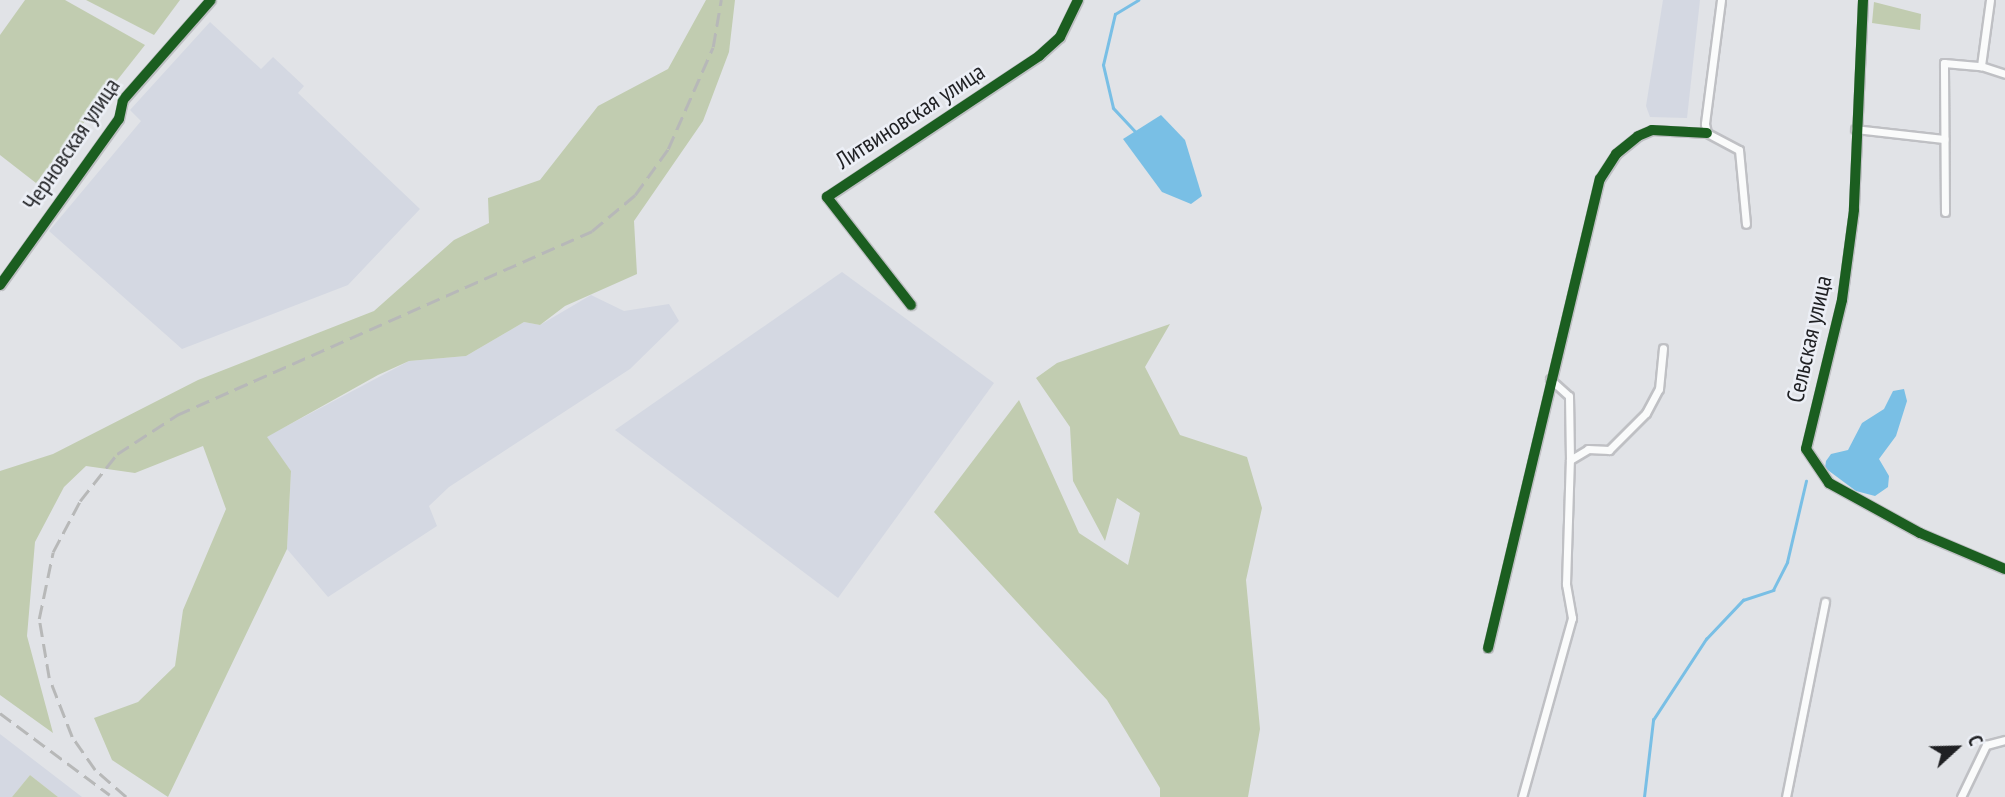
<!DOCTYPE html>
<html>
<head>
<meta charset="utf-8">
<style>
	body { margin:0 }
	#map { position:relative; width:2005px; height:797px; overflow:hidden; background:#e1e3e7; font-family:"PT Sans Narrow",sans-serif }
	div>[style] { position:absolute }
	.built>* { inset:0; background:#d4d8e2 }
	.green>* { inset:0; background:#c1ccb0 }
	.water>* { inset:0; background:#79bfe5 }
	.stream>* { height:2.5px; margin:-1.25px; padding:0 1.25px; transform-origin:1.25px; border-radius:1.25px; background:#79bfe5 }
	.roads { filter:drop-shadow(2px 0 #bfc0c4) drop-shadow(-2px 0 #bfc0c4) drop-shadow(0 2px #bfc0c4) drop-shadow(0 -2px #bfc0c4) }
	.minor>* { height:7px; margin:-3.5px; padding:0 3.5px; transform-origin:3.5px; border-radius:3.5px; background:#fafbfb }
	.rail>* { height:2.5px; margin-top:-1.25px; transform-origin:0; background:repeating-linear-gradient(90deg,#b7b8b8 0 14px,transparent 0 21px) }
	.cycleway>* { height:10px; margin:-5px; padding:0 5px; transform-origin:5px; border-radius:5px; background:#1b5e20 }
	span { translate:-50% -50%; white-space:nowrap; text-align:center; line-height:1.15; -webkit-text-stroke:5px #eceff6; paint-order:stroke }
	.street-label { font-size:24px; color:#1f2023 }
	.north { position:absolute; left:1921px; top:713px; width:70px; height:70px; -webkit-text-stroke:5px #eceff6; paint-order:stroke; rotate:68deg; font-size:19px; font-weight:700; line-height:28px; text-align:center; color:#1f2023 }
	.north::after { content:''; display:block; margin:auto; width:24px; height:32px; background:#1f2023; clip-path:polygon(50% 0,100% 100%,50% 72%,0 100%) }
</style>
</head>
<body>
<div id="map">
	<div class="built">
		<i style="clip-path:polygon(1663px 0,1700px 0,1687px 118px,1650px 117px,1646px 106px)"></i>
		<i style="clip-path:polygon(210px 22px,261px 69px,273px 57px,304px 86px,298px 93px,420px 209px,348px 285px,182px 349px,49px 231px,141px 121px,130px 110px)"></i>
		<i style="clip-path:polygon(842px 272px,994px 383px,838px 598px,615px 430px)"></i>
		<i style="clip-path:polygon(591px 295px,624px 311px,669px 304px,679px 321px,630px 369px,449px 487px,429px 506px,437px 526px,328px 597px,287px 549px,291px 471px,266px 437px,409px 361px,466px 356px,524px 322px,540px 325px)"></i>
		<i style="clip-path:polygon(0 734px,82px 797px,58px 797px,30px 775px,12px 797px,0 797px)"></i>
	</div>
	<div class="green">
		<i style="clip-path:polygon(25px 0,65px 0,145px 45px,36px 183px,0 155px,0 35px)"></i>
		<i style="clip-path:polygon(86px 0,180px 0,154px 35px)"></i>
		<i style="clip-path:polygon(706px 0,735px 0,729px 52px,703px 121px,634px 221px,637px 274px,565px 306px,540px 325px,524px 322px,466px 356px,409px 361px,378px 375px,267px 437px,291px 471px,287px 549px,168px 797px,112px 760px,94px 718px,138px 702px,175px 666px,183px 610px,226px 509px,203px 446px,135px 473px,86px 466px,64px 487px,35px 542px,27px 636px,53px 733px,0 695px,0 471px,53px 454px,198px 380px,374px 311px,454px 240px,489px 223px,488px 198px,540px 180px,598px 106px,668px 69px)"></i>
		<i style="clip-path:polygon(1874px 2px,1921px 14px,1920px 30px,1872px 23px)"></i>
		<i style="clip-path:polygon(1170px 324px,1145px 367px,1180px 435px,1247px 457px,1262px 508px,1246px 580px,1260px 729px,1248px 797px,1160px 797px,1160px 788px,1107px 700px,934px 512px,1019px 400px,1079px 533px,1128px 565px,1140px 513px,1117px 498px,1105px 541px,1073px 481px,1070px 427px,1036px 378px,1057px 363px)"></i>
		<i style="clip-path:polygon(30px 775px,58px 797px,12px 797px)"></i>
	</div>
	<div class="water">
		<i style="clip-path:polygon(1161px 115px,1185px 140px,1202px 196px,1191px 204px,1162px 192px,1123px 139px)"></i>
		<i style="clip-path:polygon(1904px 389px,1907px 401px,1896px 436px,1879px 459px,1889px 476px,1888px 487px,1875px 496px,1856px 491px,1825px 468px,1826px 461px,1831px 454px,1848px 450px,1862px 423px,1884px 409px,1893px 391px)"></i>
	</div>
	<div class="stream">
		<i style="left:1137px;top:134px;width:35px;rotate:-133deg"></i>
		<i style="left:1113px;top:108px;width:44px;rotate:-103.1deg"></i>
		<i style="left:1103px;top:65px;width:52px;rotate:-76.8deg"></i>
		<i style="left:1115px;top:14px;width:27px;rotate:-31deg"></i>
		<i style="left:1644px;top:797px;width:78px;rotate:-83.3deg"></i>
		<i style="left:1653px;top:720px;width:97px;rotate:-56.8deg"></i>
		<i style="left:1706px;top:639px;width:54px;rotate:-46.5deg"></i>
		<i style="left:1743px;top:600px;width:32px;rotate:-18deg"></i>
		<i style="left:1773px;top:590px;width:31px;rotate:-63deg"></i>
		<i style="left:1787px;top:562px;width:83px;rotate:-76.8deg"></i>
	</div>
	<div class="roads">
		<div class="minor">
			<i style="left:1721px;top:0;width:125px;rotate:97.4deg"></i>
			<i style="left:1705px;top:124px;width:9px;rotate:77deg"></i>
			<i style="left:1707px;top:133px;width:36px;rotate:28deg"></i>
			<i style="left:1739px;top:150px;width:74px;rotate:84.6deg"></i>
			<i style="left:1863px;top:0;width:210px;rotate:92.5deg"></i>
			<i style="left:1854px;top:210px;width:91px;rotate:97.6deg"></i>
			<i style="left:1842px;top:300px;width:153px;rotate:103.6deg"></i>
			<i style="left:1806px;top:449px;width:41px;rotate:55.9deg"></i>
			<i style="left:1829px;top:483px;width:104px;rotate:28.8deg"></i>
			<i style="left:1920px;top:533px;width:92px;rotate:23deg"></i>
			<i style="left:1990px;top:0;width:67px;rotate:97.8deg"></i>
			<i style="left:1981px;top:66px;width:25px;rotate:18deg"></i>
			<i style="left:1855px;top:129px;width:90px;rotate:6.4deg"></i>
			<i style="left:1945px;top:212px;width:149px;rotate:-90.4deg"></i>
			<i style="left:1944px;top:63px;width:37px;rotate:5deg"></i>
			<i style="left:0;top:285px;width:204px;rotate:-54.4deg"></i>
			<i style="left:119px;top:119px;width:19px;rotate:-78deg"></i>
			<i style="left:123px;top:100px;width:133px;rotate:-48.7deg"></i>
			<i style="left:911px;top:305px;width:137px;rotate:-127.9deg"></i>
			<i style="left:827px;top:197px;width:255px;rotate:-33.6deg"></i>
			<i style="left:1039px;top:56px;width:28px;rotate:-42deg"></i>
			<i style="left:1060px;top:37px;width:41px;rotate:-64.1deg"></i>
			<i style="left:1550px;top:379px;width:25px;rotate:42deg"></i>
			<i style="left:1569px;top:396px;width:64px;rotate:89.1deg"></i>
			<i style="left:1488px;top:648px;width:482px;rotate:-76.6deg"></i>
			<i style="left:1600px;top:179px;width:30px;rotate:-57deg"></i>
			<i style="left:1616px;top:154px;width:28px;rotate:-39deg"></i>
			<i style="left:1638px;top:136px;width:15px;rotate:-23deg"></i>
			<i style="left:1652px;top:130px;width:55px;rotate:3.1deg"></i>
			<i style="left:1522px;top:797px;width:186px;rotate:-74.4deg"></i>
			<i style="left:1572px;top:618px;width:35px;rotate:-100deg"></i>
			<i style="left:1566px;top:584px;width:124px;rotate:-88.2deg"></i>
			<i style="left:1570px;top:460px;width:21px;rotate:-31deg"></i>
			<i style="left:1588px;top:449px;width:21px;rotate:3deg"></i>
			<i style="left:1609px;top:450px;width:52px;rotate:-45deg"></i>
			<i style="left:1646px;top:413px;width:27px;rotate:-62deg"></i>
			<i style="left:1659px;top:389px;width:41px;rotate:-84.4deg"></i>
			<i style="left:1786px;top:797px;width:199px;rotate:-78.7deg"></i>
			<i style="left:1961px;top:797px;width:58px;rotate:-64.3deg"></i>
			<i style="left:1986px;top:745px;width:20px;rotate:-15deg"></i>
		</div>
	</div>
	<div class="rail">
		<i style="left:0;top:713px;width:137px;rotate:36.7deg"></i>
		<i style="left:126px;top:797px;width:41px;rotate:-138.9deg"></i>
		<i style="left:95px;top:770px;width:40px;rotate:-124.9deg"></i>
		<i style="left:72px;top:737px;width:63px;rotate:-111.3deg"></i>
		<i style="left:49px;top:678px;width:60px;rotate:-99.6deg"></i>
		<i style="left:39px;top:619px;width:68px;rotate:-78.2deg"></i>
		<i style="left:53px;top:552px;width:58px;rotate:-62.1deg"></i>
		<i style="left:80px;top:501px;width:60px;rotate:-51.8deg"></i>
		<i style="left:117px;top:454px;width:72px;rotate:-33deg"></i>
		<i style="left:177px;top:415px;width:454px;rotate:-23.9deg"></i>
		<i style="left:592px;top:231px;width:56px;rotate:-39.9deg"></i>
		<i style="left:635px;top:195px;width:57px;rotate:-54.3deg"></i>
		<i style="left:668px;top:149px;width:111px;rotate:-66.2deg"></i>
		<i style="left:713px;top:47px;width:48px;rotate:-80.3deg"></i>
	</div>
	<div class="cycleway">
		<i style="left:1863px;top:0;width:210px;rotate:92.5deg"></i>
		<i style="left:1854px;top:210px;width:91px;rotate:97.6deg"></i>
		<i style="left:1842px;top:300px;width:153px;rotate:103.6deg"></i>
		<i style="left:1806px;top:449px;width:41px;rotate:55.9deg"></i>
		<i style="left:1829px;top:483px;width:104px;rotate:28.8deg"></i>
		<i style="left:1920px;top:533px;width:92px;rotate:23deg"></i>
		<i style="left:0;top:285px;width:204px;rotate:-54.4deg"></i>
		<i style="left:119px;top:119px;width:19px;rotate:-78deg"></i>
		<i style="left:123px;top:100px;width:133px;rotate:-48.7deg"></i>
		<i style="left:911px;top:305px;width:137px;rotate:-127.9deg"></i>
		<i style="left:827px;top:197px;width:255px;rotate:-33.6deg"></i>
		<i style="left:1039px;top:56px;width:28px;rotate:-42deg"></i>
		<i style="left:1060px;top:37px;width:41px;rotate:-64.1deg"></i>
		<i style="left:1488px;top:648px;width:482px;rotate:-76.6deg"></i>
		<i style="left:1600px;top:179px;width:30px;rotate:-57deg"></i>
		<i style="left:1616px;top:154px;width:28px;rotate:-39deg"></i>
		<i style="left:1638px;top:136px;width:15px;rotate:-23deg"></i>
		<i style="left:1652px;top:130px;width:55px;rotate:3.1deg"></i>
	</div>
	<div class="street-label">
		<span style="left:910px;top:116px;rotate:-33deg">Литвиновская улица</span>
		<span style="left:71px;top:144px;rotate:-56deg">Черновская улица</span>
		<span style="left:1809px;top:339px;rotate:-77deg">Сельская улица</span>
	</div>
	<div class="north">С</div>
</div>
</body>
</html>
